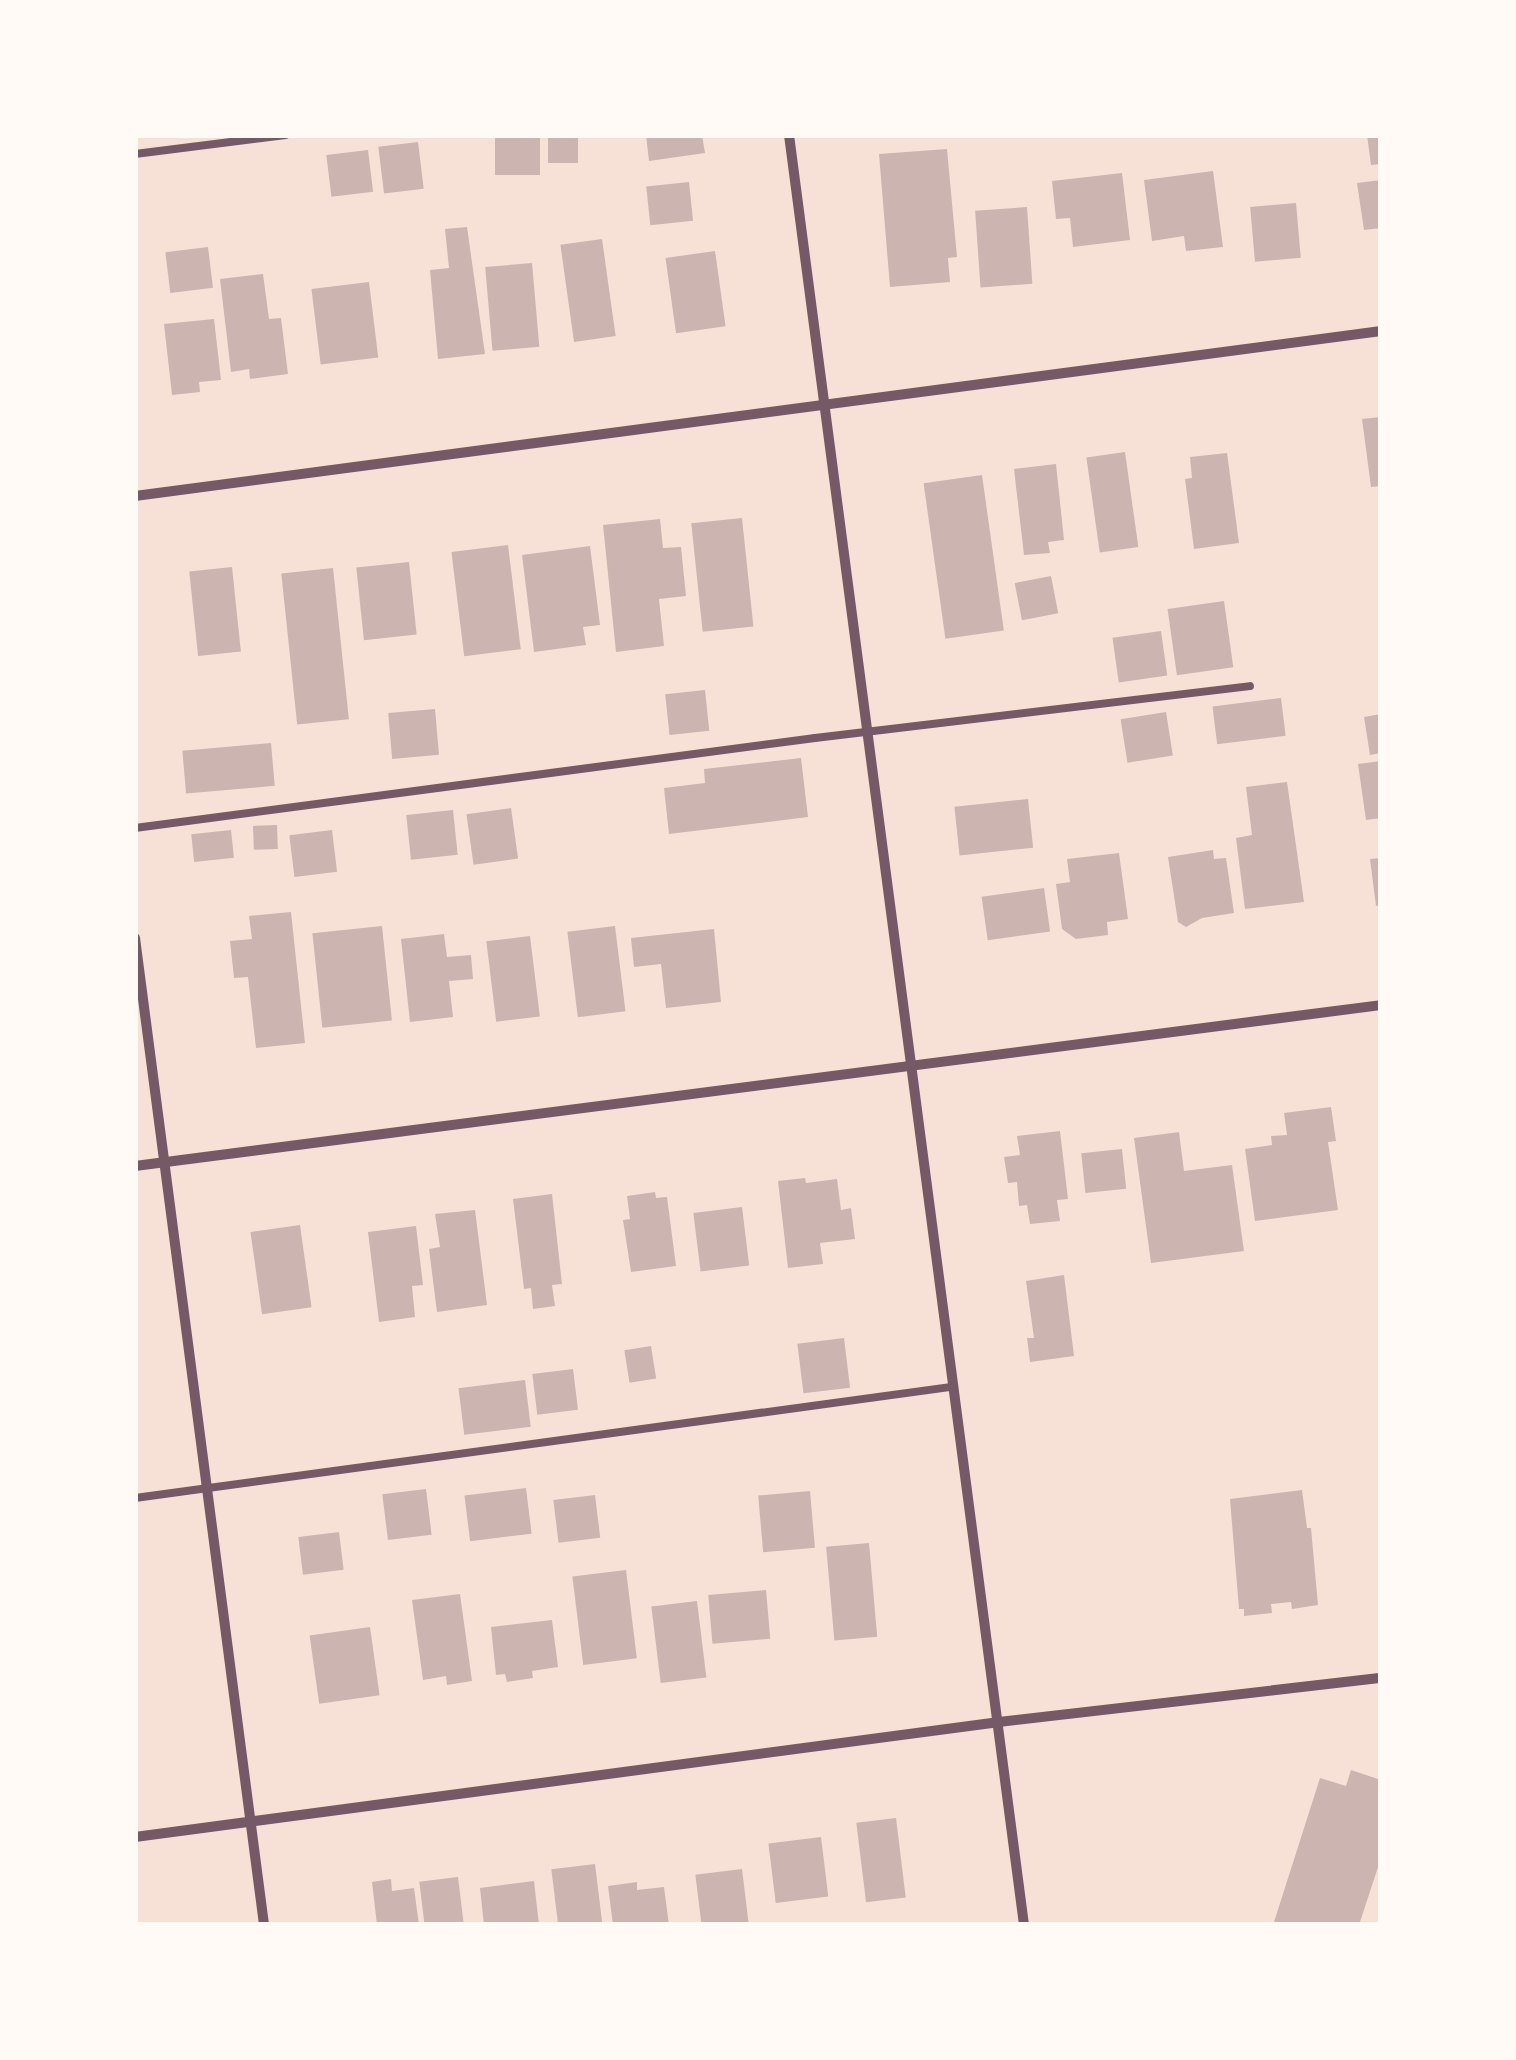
<!DOCTYPE html>
<html>
<head>
<meta charset="utf-8">
<style>
	body { margin:0 }
	#map { position:relative; width:1516px; height:2060px; overflow:hidden; background:#f7e1d7; font-family:"Zilla Slab",serif }
	div>[style] { position:absolute }
	.building>* { inset:0; background:#ccb4b1; transform-origin:0 0 }
	.service>* { height:8px; margin:-4px; padding:0 4px; transform-origin:4px; border-radius:4px; background:#755966 }
	.minor>* { height:10px; margin:-5px; padding:0 5px; transform-origin:5px; border-radius:5px; background:#755966 }
	span { translate:-50% -50%; white-space:nowrap; text-align:center; line-height:1.15; -webkit-text-stroke:10px #fffaf5; paint-order:stroke }
	.frame { position:absolute; inset:0; border:138px solid #fffaf5; pointer-events:none }
</style>
</head>
<body>
<div id="map">
	<div class="building">
		<i style="left:495px;top:135px;width:45px;height:40px"></i>
		<i style="left:548px;top:135px;width:30px;height:28px"></i>
		<i style="clip-path:polygon(646px 135px,702px 135px,705px 153px,649px 161px)"></i>
		<i style="clip-path:polygon(1367px 135px,1381px 135px,1381px 164px,1371px 165px)"></i>
		<i style="left:418px;top:142px;width:47px;height:40px;rotate:83deg"></i>
		<i style="clip-path:polygon(947px 149px,957px 257px,948px 258px,950px 282px,890px 287px,879px 154px)"></i>
		<i style="left:368px;top:150px;width:42px;height:42px;rotate:83deg"></i>
		<i style="clip-path:polygon(1213px 171px,1223px 247px,1186px 251px,1184px 236px,1152px 241px,1144px 180px)"></i>
		<i style="clip-path:polygon(1122px 173px,1130px 240px,1073px 247px,1070px 218px,1056px 219px,1052px 181px)"></i>
		<i style="clip-path:polygon(1381px 180px,1381px 228px,1364px 230px,1357px 183px)"></i>
		<i style="left:689px;top:182px;width:39px;height:43px;rotate:84deg"></i>
		<i style="left:1296px;top:203px;width:55px;height:46px;rotate:85deg"></i>
		<i style="left:1027px;top:207px;width:77px;height:52px;rotate:86deg"></i>
		<i style="clip-path:polygon(467px 227px,485px 354px,438px 359px,430px 270px,449px 268px,445px 229px)"></i>
		<i style="left:602px;top:239px;width:98px;height:42px;rotate:82deg"></i>
		<i style="left:208px;top:247px;width:41px;height:43px;rotate:83deg"></i>
		<i style="left:715px;top:251px;width:76px;height:50px;rotate:82deg"></i>
		<i style="left:532px;top:263px;width:84px;height:47px;rotate:85deg"></i>
		<i style="clip-path:polygon(263px 274px,269px 319px,281px 318px,288px 374px,250px 379px,249px 369px,231px 372px,220px 279px)"></i>
		<i style="left:369px;top:282px;width:76px;height:58px;rotate:83deg"></i>
		<i style="clip-path:polygon(214px 319px,221px 380px,199px 382px,200px 392px,172px 395px,164px 324px)"></i>
		<i style="clip-path:polygon(1381px 417px,1381px 486px,1371px 487px,1362px 419px)"></i>
		<i style="left:1125px;top:452px;width:96px;height:39px;rotate:82deg"></i>
		<i style="clip-path:polygon(1227px 453px,1239px 543px,1194px 549px,1185px 479px,1192px 478px,1190px 457px)"></i>
		<i style="clip-path:polygon(1056px 464px,1064px 540px,1048px 542px,1050px 553px,1024px 555px,1014px 469px)"></i>
		<i style="left:982px;top:475px;width:157px;height:59px;rotate:82deg"></i>
		<i style="left:742px;top:518px;width:109px;height:51px;rotate:84deg"></i>
		<i style="clip-path:polygon(660px 519px,663px 548px,681px 547px,686px 596px,659px 599px,664px 646px,616px 652px,603px 525px)"></i>
		<i style="left:508px;top:545px;width:105px;height:57px;rotate:83deg"></i>
		<i style="clip-path:polygon(590px 546px,600px 625px,583px 627px,586px 645px,534px 652px,522px 555px)"></i>
		<i style="left:409px;top:562px;width:73px;height:53px;rotate:84deg"></i>
		<i style="left:232px;top:567px;width:85px;height:43px;rotate:84deg"></i>
		<i style="left:333px;top:568px;width:152px;height:52px;rotate:84deg"></i>
		<i style="left:1051px;top:576px;width:38px;height:37px;rotate:79deg"></i>
		<i style="left:1224px;top:601px;width:67px;height:57px;rotate:82deg"></i>
		<i style="left:1161px;top:631px;width:45px;height:49px;rotate:82deg"></i>
		<i style="left:705px;top:690px;width:41px;height:40px;rotate:84deg"></i>
		<i style="left:1281px;top:698px;width:38px;height:69px;rotate:83deg"></i>
		<i style="left:435px;top:709px;width:46px;height:47px;rotate:85deg"></i>
		<i style="left:1166px;top:712px;width:44px;height:46px;rotate:81deg"></i>
		<i style="clip-path:polygon(1381px 714px,1381px 753px,1370px 755px,1364px 717px)"></i>
		<i style="left:271px;top:743px;width:43px;height:89px;rotate:85deg"></i>
		<i style="clip-path:polygon(801px 758px,808px 817px,669px 834px,664px 788px,705px 783px,704px 769px)"></i>
		<i style="clip-path:polygon(1381px 761px,1381px 818px,1366px 820px,1358px 764px)"></i>
		<i style="clip-path:polygon(1287px 782px,1304px 902px,1245px 909px,1236px 838px,1252px 835px,1246px 787px)"></i>
		<i style="left:1028px;top:799px;width:49px;height:74px;rotate:84deg"></i>
		<i style="left:511px;top:808px;width:51px;height:45px;rotate:82deg"></i>
		<i style="left:453px;top:810px;width:45px;height:47px;rotate:84deg"></i>
		<i style="left:277px;top:825px;width:24px;height:24px;rotate:88deg"></i>
		<i style="left:231px;top:830px;width:28px;height:40px;rotate:84deg"></i>
		<i style="left:332px;top:830px;width:42px;height:43px;rotate:83deg"></i>
		<i style="clip-path:polygon(1213px 850px,1214px 859px,1226px 858px,1234px 913px,1202px 918px,1186px 927px,1178px 922px,1168px 857px)"></i>
		<i style="clip-path:polygon(1119px 853px,1128px 919px,1107px 922px,1108px 935px,1076px 939px,1062px 929px,1056px 884px,1070px 882px,1067px 859px)"></i>
		<i style="clip-path:polygon(1381px 858px,1381px 905px,1376px 906px,1370px 859px)"></i>
		<i style="left:1044px;top:888px;width:44px;height:63px;rotate:82deg"></i>
		<i style="clip-path:polygon(291px 912px,305px 1043px,256px 1048px,248px 977px,234px 978px,230px 941px,252px 939px,249px 916px)"></i>
		<i style="left:382px;top:926px;width:95px;height:70px;rotate:84deg"></i>
		<i style="left:615px;top:926px;width:86px;height:48px;rotate:83deg"></i>
		<i style="clip-path:polygon(714px 929px,721px 1002px,666px 1008px,661px 964px,634px 967px,631px 938px)"></i>
		<i style="clip-path:polygon(444px 934px,447px 957px,471px 955px,473px 979px,449px 981px,453px 1017px,410px 1022px,401px 939px)"></i>
		<i style="left:530px;top:936px;width:81px;height:44px;rotate:83deg"></i>
		<i style="clip-path:polygon(1331px 1107px,1336px 1141px,1328px 1142px,1338px 1210px,1255px 1221px,1245px 1149px,1272px 1145px,1271px 1136px,1287px 1135px,1284px 1113px)"></i>
		<i style="clip-path:polygon(1060px 1131px,1068px 1199px,1057px 1200px,1060px 1221px,1030px 1224px,1027px 1205px,1019px 1206px,1017px 1182px,1008px 1183px,1004px 1157px,1020px 1155px,1017px 1136px)"></i>
		<i style="clip-path:polygon(1179px 1132px,1184px 1171px,1232px 1165px,1244px 1251px,1151px 1263px,1134px 1138px)"></i>
		<i style="left:1122px;top:1149px;width:40px;height:41px;rotate:84deg"></i>
		<i style="clip-path:polygon(805px 1178px,806px 1183px,837px 1179px,841px 1210px,851px 1208px,855px 1239px,820px 1243px,823px 1264px,788px 1268px,778px 1181px)"></i>
		<i style="clip-path:polygon(655px 1192px,656px 1198px,667px 1197px,676px 1266px,631px 1272px,623px 1220px,630px 1219px,627px 1196px)"></i>
		<i style="clip-path:polygon(552px 1194px,562px 1284px,552px 1285px,555px 1306px,533px 1309px,531px 1288px,524px 1289px,513px 1199px)"></i>
		<i style="left:742px;top:1207px;width:59px;height:49px;rotate:83deg"></i>
		<i style="clip-path:polygon(475px 1210px,487px 1305px,437px 1312px,429px 1249px,440px 1247px,435px 1214px)"></i>
		<i style="left:300px;top:1225px;width:83px;height:50px;rotate:82deg"></i>
		<i style="clip-path:polygon(416px 1226px,423px 1285px,412px 1286px,415px 1317px,379px 1322px,368px 1232px)"></i>
		<i style="clip-path:polygon(1064px 1275px,1074px 1356px,1030px 1362px,1027px 1338px,1034px 1338px,1026px 1281px)"></i>
		<i style="left:844px;top:1338px;width:50px;height:47px;rotate:83deg"></i>
		<i style="left:651px;top:1346px;width:33px;height:27px;rotate:81deg"></i>
		<i style="left:573px;top:1369px;width:41px;height:41px;rotate:83deg"></i>
		<i style="left:525px;top:1380px;width:47px;height:67px;rotate:83deg"></i>
		<i style="left:526px;top:1488px;width:46px;height:62px;rotate:83deg"></i>
		<i style="left:426px;top:1489px;width:46px;height:44px;rotate:83deg"></i>
		<i style="clip-path:polygon(1302px 1490px,1307px 1528px,1311px 1528px,1318px 1605px,1292px 1609px,1291px 1602px,1271px 1604px,1272px 1613px,1244px 1616px,1244px 1609px,1239px 1609px,1230px 1499px)"></i>
		<i style="left:810px;top:1491px;width:57px;height:52px;rotate:85deg"></i>
		<i style="left:595px;top:1495px;width:43px;height:42px;rotate:83deg"></i>
		<i style="left:339px;top:1532px;width:38px;height:41px;rotate:83deg"></i>
		<i style="left:869px;top:1543px;width:94px;height:43px;rotate:85deg"></i>
		<i style="left:626px;top:1570px;width:89px;height:54px;rotate:83deg"></i>
		<i style="left:766px;top:1590px;width:49px;height:58px;rotate:85deg"></i>
		<i style="clip-path:polygon(460px 1594px,472px 1681px,447px 1685px,446px 1676px,423px 1680px,412px 1600px)"></i>
		<i style="left:697px;top:1601px;width:77px;height:46px;rotate:83deg"></i>
		<i style="clip-path:polygon(552px 1620px,558px 1667px,532px 1671px,533px 1678px,507px 1682px,505px 1674px,496px 1675px,491px 1627px)"></i>
		<i style="left:370px;top:1627px;width:69px;height:61px;rotate:82deg"></i>
		<i style="clip-path:polygon(1351px 1770px,1381px 1780px,1381px 1858px,1359px 1925px,1274px 1922px,1320px 1778px,1346px 1786px)"></i>
		<i style="left:896px;top:1818px;width:80px;height:40px;rotate:83deg"></i>
		<i style="left:821px;top:1837px;width:60px;height:53px;rotate:83deg"></i>
		<i style="left:595px;top:1864px;width:62px;height:44px;rotate:83deg"></i>
		<i style="left:742px;top:1869px;width:56px;height:47px;rotate:83deg"></i>
		<i style="left:458px;top:1877px;width:46px;height:39px;rotate:83deg"></i>
		<i style="clip-path:polygon(391px 1879px,392px 1891px,414px 1888px,419px 1925px,377px 1925px,372px 1882px)"></i>
		<i style="clip-path:polygon(534px 1881px,539px 1925px,484px 1925px,480px 1888px)"></i>
		<i style="clip-path:polygon(637px 1882px,637px 1890px,664px 1887px,669px 1925px,613px 1925px,608px 1886px)"></i>
	</div>
	<div class="service">
		<i style="left:135px;top:154px;width:152px;rotate:-7.2deg"></i>
		<i style="left:135px;top:828px;width:686px;rotate:-7.54deg"></i>
		<i style="left:815px;top:738px;width:438px;rotate:-6.8deg"></i>
		<i style="left:135px;top:1498px;width:824px;rotate:-7.75deg"></i>
	</div>
	<div class="minor">
		<i style="left:789px;top:135px;width:1805px;rotate:82.52deg"></i>
		<i style="left:135px;top:496px;width:1257px;rotate:-7.54deg"></i>
		<i style="left:135px;top:938px;width:995px;rotate:82.55deg"></i>
		<i style="left:135px;top:1166px;width:1256px;rotate:-7.36deg"></i>
		<i style="left:135px;top:1837px;width:872px;rotate:-7.58deg"></i>
		<i style="left:999px;top:1722px;width:385px;rotate:-6.6deg"></i>
	</div>
	<div class="frame"></div>
</div>
</body>
</html>
